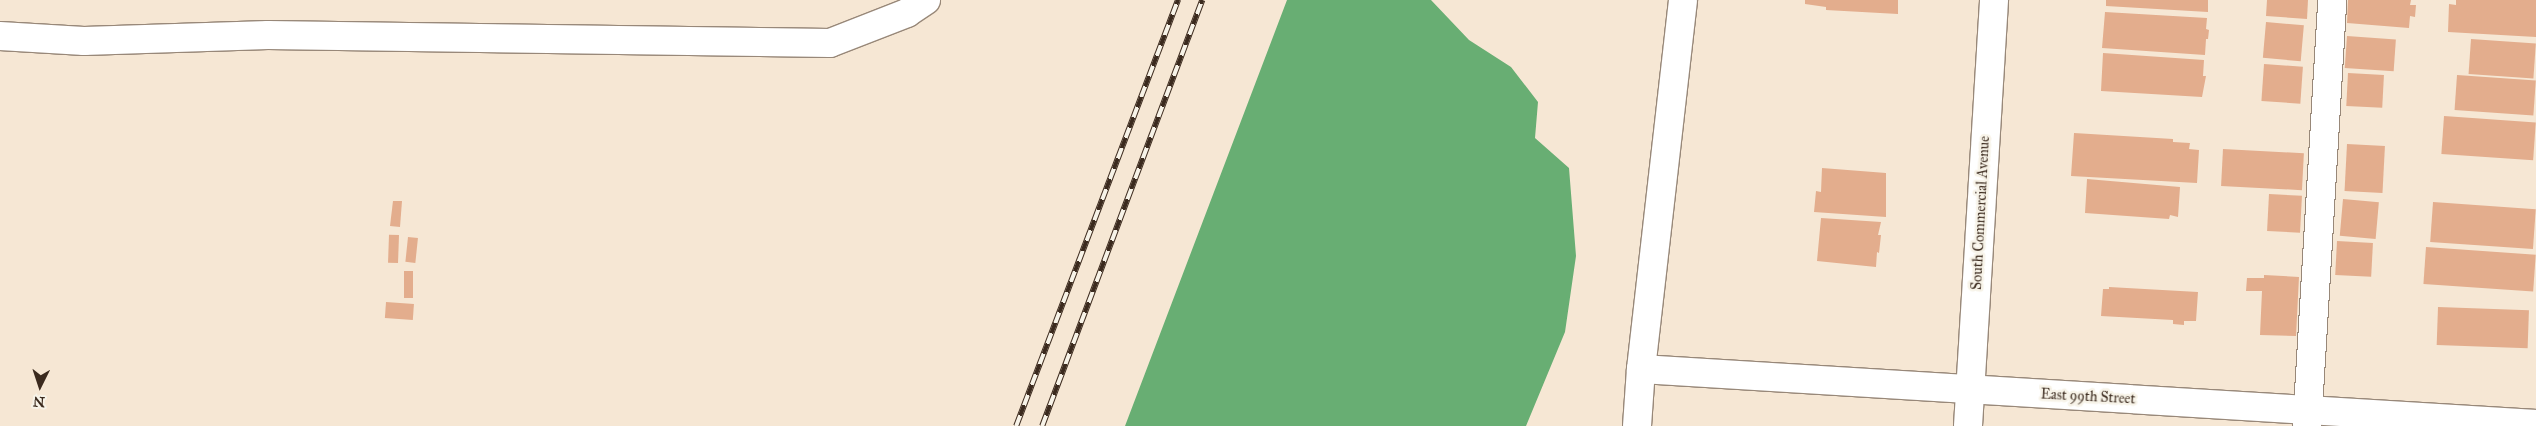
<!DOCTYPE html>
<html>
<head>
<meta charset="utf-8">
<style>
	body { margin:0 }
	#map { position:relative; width:2536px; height:426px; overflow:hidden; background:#f6e7d4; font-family:"IM FELL Great Primer",serif }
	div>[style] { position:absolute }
	.forest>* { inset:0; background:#68ae73 }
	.building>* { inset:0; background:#e3ad8d; transform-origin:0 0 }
	.roads { filter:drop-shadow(1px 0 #988879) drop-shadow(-1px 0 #988879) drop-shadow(0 1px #988879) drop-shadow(0 -1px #988879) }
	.minor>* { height:28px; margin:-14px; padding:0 14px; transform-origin:14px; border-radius:14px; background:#fff }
	.major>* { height:28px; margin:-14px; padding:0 14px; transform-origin:14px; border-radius:14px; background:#fff }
	.rail>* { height:5.5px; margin-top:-2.75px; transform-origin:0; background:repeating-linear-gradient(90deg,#f7f3e8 0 11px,#3b2a1e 0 22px); box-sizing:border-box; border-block:1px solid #3b2a1e }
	span { translate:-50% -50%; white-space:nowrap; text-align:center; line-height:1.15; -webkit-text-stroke:5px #f7f3e8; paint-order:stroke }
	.street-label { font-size:14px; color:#3b2a1e }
	.north { position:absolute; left:15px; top:361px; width:50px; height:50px; -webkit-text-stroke:4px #f7f3e8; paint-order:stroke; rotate:184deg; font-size:14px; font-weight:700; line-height:20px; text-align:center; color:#3b2a1e }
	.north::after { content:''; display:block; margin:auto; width:18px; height:22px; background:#3b2a1e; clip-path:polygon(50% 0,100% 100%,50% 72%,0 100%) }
</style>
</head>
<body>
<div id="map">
	<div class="forest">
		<i style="clip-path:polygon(1287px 0,1431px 0,1469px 40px,1511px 67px,1538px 102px,1535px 138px,1569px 168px,1576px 256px,1565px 332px,1526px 426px,1125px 426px)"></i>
	</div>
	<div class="building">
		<i style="clip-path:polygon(1805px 0,1898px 0,1898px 14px,1826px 10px,1826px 7px,1805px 4px)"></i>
		<i style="clip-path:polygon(2106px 0,2208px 0,2208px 12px,2106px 6px)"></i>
		<i style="clip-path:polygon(2267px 0,2308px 0,2307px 19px,2266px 16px)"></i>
		<i style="clip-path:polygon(2348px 0,2411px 0,2410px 5px,2416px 5px,2415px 17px,2410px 16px,2409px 28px,2347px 23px)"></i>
		<i style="clip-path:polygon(2456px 0,2536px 0,2536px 37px,2448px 32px,2449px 4px,2456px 5px)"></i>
		<i style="clip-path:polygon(2105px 12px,2207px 18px,2206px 29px,2209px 30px,2208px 39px,2206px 39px,2205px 55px,2102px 48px)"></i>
		<i style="left:2266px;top:22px;width:38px;height:36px;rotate:5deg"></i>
		<i style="left:2347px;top:36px;width:49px;height:32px;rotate:4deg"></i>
		<i style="left:2471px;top:39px;width:65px;height:35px;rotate:4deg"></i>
		<i style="clip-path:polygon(2103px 53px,2204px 60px,2203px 76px,2206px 76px,2202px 97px,2101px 91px)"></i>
		<i style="left:2264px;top:64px;width:39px;height:37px;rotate:4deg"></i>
		<i style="left:2348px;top:73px;width:36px;height:33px;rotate:3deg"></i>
		<i style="left:2457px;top:75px;width:79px;height:35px;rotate:4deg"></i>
		<i style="left:2444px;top:116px;width:92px;height:38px;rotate:4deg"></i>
		<i style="clip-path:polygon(2074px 133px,2173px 139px,2173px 142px,2190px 143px,2189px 149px,2199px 150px,2197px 183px,2071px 176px)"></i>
		<i style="left:2347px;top:144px;width:38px;height:47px;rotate:3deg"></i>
		<i style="left:2223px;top:149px;width:81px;height:37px;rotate:3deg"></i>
		<i style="clip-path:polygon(1822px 168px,1886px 173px,1886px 217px,1814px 212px,1816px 191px,1821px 192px)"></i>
		<i style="clip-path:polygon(2087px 179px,2180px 187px,2178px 217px,2170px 215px,2169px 219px,2085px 213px)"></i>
		<i style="left:2269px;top:194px;width:33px;height:37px;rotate:3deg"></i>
		<i style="left:2343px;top:199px;width:36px;height:37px;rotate:5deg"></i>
		<i style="clip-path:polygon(393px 201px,402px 201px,400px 227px,390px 226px)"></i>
		<i style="left:2433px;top:202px;width:103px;height:40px;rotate:4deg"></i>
		<i style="clip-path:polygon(1821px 218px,1881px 222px,1878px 235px,1881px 235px,1879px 253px,1877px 252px,1876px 267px,1817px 261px)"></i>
		<i style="left:399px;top:235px;width:28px;height:10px;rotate:92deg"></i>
		<i style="left:408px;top:237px;width:10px;height:25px;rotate:6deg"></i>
		<i style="left:2337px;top:241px;width:36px;height:34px;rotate:3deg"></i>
		<i style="left:2426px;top:247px;width:110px;height:37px;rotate:4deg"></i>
		<i style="left:404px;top:271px;width:9px;height:27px"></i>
		<i style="clip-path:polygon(2264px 275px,2299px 277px,2296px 336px,2260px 335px,2262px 291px,2246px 291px,2247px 278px,2264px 278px)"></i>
		<i style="clip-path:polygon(2109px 287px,2198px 292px,2196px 321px,2184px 321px,2184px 325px,2173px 324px,2173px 320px,2101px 316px,2103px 289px,2109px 289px)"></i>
		<i style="left:386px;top:302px;width:28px;height:16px;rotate:4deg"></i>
		<i style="left:2438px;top:307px;width:91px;height:38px;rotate:2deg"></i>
	</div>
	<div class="roads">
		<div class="minor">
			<i style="left:0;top:36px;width:84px;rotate:3.4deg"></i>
			<i style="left:84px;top:41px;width:184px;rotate:-1.9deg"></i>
			<i style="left:268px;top:35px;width:562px;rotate:0.82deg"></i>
			<i style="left:830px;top:43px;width:83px;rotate:-21.3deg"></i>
			<i style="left:907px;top:13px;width:23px;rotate:-34deg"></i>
			<i style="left:1641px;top:369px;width:897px;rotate:3.52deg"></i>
			<i style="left:1637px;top:426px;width:57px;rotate:-86deg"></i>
			<i style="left:1641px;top:369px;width:371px;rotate:-83.5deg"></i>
			<i style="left:2307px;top:426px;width:427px;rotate:-86.6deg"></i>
		</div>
		<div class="major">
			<i style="left:1968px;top:426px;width:427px;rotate:-86.5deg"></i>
		</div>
	</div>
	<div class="rail">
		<i style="left:1016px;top:426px;width:456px;rotate:-69.2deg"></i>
		<i style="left:1042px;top:426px;width:455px;rotate:-69.4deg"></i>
	</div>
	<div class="street-label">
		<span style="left:1981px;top:213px;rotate:-87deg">South Commercial Avenue</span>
		<span style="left:2088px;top:397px;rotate:3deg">East 99th Street</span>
	</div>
	<div class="north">N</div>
</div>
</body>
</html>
